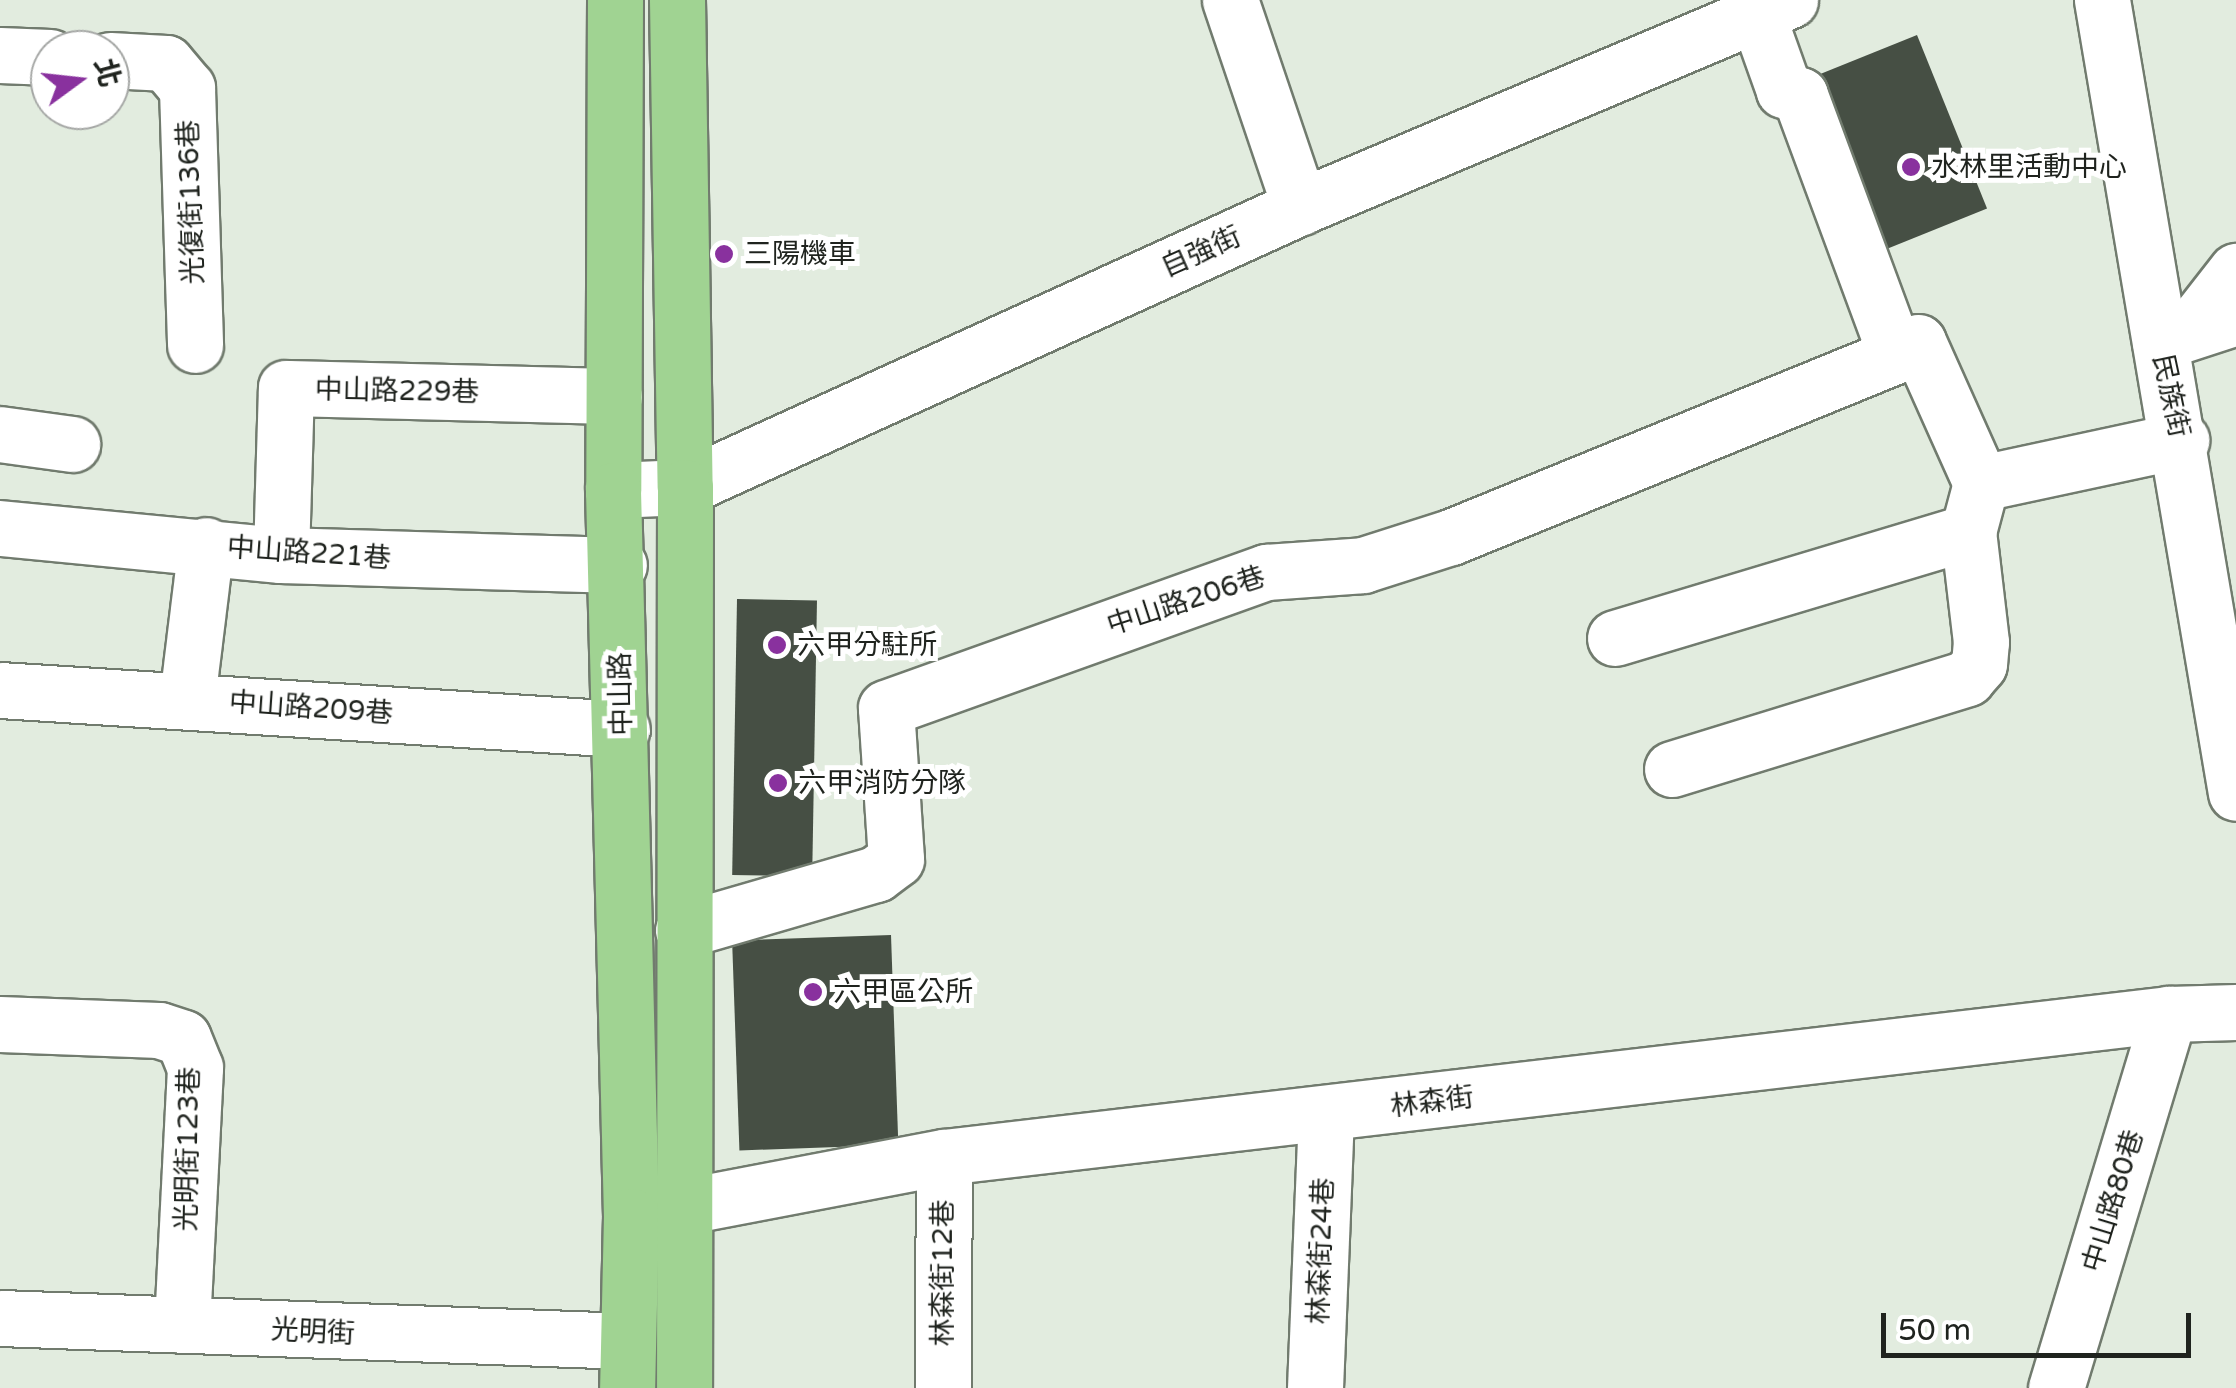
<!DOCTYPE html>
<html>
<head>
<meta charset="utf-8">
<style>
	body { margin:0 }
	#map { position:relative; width:2236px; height:1388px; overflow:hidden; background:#e2ecdf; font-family:"Varela Round","Noto Sans TC",sans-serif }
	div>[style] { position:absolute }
	.building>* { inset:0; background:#464f44; transform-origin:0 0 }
	.roads { filter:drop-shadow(2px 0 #717b6e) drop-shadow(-2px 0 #717b6e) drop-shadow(0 2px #717b6e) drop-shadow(0 -2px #717b6e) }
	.minor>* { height:55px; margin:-27.5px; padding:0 27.5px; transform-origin:27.5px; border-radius:27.5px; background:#fff }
	.major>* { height:55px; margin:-27.5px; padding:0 27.5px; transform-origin:27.5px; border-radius:27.5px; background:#a0d392 }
	.dots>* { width:28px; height:28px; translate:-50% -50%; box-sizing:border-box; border:5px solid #fff; border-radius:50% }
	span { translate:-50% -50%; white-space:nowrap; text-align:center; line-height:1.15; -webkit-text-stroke:10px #fff; paint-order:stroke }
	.poi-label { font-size:28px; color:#1f231e }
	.left { translate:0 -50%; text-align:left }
	.street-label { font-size:28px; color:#1f231e }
	.north { position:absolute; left:30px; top:30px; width:100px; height:100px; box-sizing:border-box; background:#fff; border:2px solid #a5a7a5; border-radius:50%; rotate:75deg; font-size:28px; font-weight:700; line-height:40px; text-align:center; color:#1f231e }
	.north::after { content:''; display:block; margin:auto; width:35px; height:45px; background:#89319e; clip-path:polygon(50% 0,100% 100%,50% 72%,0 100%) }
	.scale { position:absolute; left:1881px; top:1313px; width:310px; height:45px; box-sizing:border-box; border:5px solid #1f231e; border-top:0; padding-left:12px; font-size:30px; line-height:35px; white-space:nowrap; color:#1f231e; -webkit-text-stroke:8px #fff; paint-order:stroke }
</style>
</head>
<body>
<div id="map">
	<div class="building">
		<i style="left:1917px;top:35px;width:187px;height:109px;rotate:68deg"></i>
		<i style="left:737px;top:599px;width:80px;height:276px;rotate:1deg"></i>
		<i style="left:891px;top:935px;width:210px;height:159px;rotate:88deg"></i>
	</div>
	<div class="roads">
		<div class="minor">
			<i style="left:1230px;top:0;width:219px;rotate:71.3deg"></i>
			<i style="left:2102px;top:0;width:804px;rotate:80.41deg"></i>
			<i style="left:0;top:55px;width:50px;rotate:2.3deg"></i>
			<i style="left:110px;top:60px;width:56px;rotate:3.1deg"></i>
			<i style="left:166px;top:63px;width:33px;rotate:50deg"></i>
			<i style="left:187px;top:88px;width:257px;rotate:88.2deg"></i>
			<i style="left:2190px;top:330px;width:75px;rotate:-52.1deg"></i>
			<i style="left:2160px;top:342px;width:80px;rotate:-18.2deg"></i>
			<i style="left:0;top:434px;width:73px;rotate:7.9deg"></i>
			<i style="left:1981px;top:483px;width:205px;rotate:-12.1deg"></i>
			<i style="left:613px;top:490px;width:72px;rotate:-2.4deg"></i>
			<i style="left:685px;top:487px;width:676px;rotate:-24.48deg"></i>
			<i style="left:1300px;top:207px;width:532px;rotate:-22.9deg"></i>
			<i style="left:0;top:528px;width:282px;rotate:5.5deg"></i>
			<i style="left:281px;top:555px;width:338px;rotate:1.7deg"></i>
			<i style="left:281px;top:555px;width:167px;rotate:-88.3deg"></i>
			<i style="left:286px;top:388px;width:328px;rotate:1.4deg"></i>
			<i style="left:1615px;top:638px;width:369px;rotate:-16.7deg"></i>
			<i style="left:0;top:690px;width:623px;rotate:3.59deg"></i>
			<i style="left:187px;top:699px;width:155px;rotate:-83deg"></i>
			<i style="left:1672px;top:769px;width:309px;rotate:-17.1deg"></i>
			<i style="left:1967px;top:678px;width:18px;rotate:-49deg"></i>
			<i style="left:1979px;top:664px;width:22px;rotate:-85deg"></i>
			<i style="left:1981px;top:642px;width:111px;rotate:-96.7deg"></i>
			<i style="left:1968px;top:532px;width:51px;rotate:-75.1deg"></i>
			<i style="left:1981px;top:483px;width:154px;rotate:-114.1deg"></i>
			<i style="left:1918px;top:342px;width:26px;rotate:149deg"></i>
			<i style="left:1896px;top:355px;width:277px;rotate:-110.3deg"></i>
			<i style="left:1800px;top:95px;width:17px;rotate:-163deg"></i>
			<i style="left:1784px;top:90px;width:81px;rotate:-109.6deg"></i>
			<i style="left:683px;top:930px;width:201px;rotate:-16.2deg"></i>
			<i style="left:876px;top:874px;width:25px;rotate:-37deg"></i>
			<i style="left:896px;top:859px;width:151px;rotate:-93.8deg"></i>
			<i style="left:886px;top:708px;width:404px;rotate:-19.7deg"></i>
			<i style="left:1266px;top:572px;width:97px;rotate:-4.1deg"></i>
			<i style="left:1363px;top:565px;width:92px;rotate:-17.7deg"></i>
			<i style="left:1451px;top:537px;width:481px;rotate:-22.2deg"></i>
			<i style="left:0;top:1024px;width:159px;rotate:2.2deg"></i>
			<i style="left:159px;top:1030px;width:25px;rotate:18deg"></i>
			<i style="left:183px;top:1038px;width:32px;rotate:68deg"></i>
			<i style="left:195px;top:1068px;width:257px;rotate:92.9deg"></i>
			<i style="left:639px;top:1215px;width:310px;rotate:-10.8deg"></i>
			<i style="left:944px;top:1157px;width:1233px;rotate:-6.66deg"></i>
			<i style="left:2169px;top:1014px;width:67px;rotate:-1.7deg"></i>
			<i style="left:0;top:1318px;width:626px;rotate:2.1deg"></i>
			<i style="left:943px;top:1388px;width:231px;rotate:-89.8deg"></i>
			<i style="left:1315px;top:1388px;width:273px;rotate:-87.7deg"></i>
			<i style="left:2056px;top:1388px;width:391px;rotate:-73.2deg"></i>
		</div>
		<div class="major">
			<i style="left:615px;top:0;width:490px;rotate:90.2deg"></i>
			<i style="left:613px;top:490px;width:726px;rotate:88.58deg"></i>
			<i style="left:631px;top:1216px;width:172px;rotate:91.3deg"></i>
			<i style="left:677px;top:0;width:487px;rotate:89.1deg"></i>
			<i style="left:685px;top:487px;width:901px;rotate:90.06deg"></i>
		</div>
	</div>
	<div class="dots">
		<i style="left:1911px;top:167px;background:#89319e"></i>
		<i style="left:724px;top:254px;background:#89319e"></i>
		<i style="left:777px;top:645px;background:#89319e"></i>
		<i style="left:778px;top:783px;background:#89319e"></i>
		<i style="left:813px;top:992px;background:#89319e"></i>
	</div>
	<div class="poi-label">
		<span class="left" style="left:1931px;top:167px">水林里活動中心</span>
		<span class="left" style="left:744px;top:254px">三陽機車</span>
		<span class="left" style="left:797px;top:645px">六甲分駐所</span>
		<span class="left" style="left:798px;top:783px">六甲消防分隊</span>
		<span class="left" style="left:833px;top:992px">六甲區公所</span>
	</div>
	<div class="street-label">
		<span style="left:191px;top:202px;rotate:-92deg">光復街136巷</span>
		<span style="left:1201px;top:252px;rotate:-24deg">自強街</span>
		<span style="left:397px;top:391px;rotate:1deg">中山路229巷</span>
		<span style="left:2171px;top:396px;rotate:78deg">民族街</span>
		<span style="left:309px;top:553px;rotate:4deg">中山路221巷</span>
		<span style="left:1186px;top:601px;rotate:-18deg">中山路206巷</span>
		<span style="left:621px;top:694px;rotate:-91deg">中山路</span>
		<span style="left:311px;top:708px;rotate:4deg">中山路209巷</span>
		<span style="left:1432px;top:1102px;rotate:-7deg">林森街</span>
		<span style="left:188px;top:1149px;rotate:-89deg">光明街123巷</span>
		<span style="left:2113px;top:1201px;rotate:-73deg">中山路80巷</span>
		<span style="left:1321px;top:1251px;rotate:-88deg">林森街24巷</span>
		<span style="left:943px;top:1273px;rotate:-90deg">林森街12巷</span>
		<span style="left:313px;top:1332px;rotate:3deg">光明街</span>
	</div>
	<div class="north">北</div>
	<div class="scale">50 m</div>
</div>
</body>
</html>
